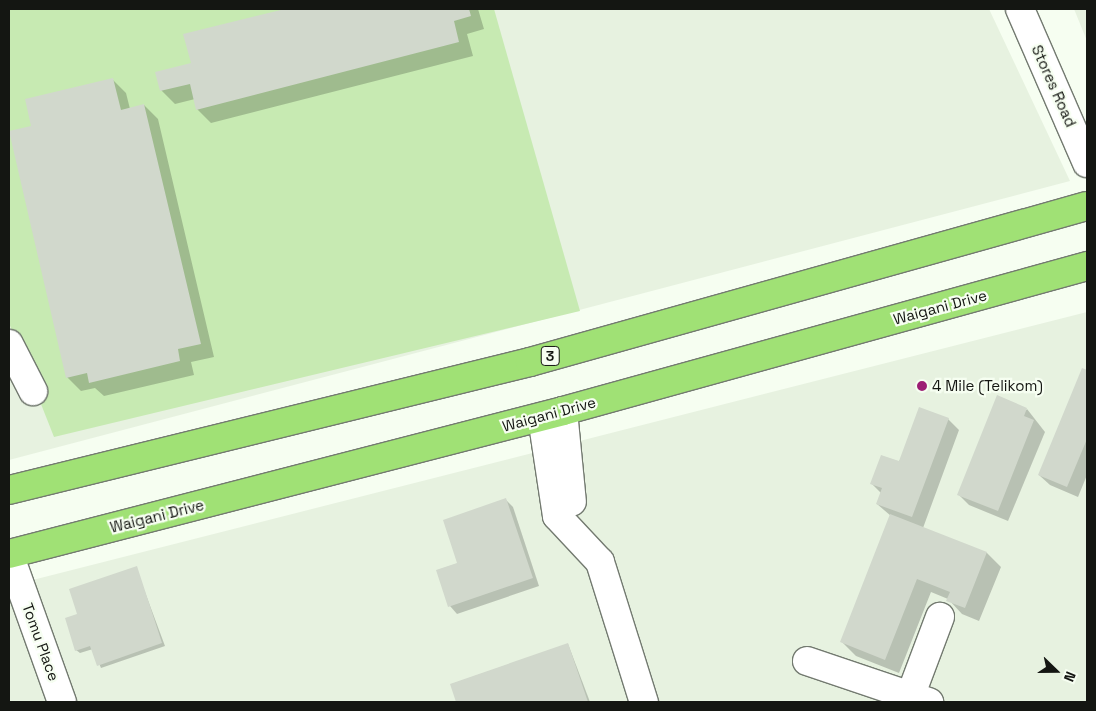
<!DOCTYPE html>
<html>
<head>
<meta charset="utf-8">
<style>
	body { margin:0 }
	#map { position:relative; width:1096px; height:711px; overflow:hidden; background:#f6fef1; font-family:"Space Grotesk",sans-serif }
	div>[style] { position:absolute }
	.built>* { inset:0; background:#e7f2e0 }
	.green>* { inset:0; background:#c7eab2 }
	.shadow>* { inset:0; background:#0003 }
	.building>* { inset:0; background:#d1d8cc }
	.roads { filter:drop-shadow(1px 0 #737a70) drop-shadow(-1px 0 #737a70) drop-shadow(0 1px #737a70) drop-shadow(0 -1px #737a70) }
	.minor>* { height:28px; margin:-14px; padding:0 14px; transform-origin:14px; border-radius:14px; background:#fff }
	.highway>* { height:28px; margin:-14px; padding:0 14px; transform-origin:14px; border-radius:14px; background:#a0e175 }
	.dots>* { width:14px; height:14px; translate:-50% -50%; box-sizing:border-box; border:2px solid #f6fef1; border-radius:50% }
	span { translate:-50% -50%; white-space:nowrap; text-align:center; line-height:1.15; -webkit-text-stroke:4.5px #f6fef1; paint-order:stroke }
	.shield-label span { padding:1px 4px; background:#f6fef1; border:1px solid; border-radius:4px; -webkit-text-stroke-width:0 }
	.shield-label { font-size:14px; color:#141612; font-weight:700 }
	.street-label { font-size:15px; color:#141612 }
	.poi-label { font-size:15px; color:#141612 }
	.left { translate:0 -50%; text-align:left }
	.frame { position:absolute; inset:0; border:10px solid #141612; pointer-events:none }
	.north { position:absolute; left:1031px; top:646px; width:50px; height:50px; -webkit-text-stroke:4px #f6fef1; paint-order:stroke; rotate:112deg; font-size:14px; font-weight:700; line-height:20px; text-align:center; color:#141612 }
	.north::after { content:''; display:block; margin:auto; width:18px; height:22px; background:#141612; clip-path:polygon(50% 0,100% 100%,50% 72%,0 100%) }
</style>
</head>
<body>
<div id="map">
	<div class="built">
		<i style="clip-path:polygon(9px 9px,989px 9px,1070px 181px,9px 460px)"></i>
		<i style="clip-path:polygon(1074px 9px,1087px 9px,1087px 41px)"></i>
		<i style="clip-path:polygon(1087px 312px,1087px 702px,9px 702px,9px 586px)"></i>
	</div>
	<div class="green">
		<i style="clip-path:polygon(9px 9px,494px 9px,580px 311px,54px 437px,9px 323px)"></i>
	</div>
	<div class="shadow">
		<i style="clip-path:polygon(288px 9px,478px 9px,484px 29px,467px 34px,473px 56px,211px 123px,197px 109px,195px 99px,175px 104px,161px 90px,192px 64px,185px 35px)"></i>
		<i style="clip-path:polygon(112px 79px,126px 93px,130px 109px,144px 105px,158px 119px,214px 357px,191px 362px,194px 375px,104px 396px,95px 388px,81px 391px,67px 377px,33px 127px)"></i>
		<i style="clip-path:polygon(1083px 370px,1087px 372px,1087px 475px,1078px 497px,1050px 485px,1039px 475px)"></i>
		<i style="clip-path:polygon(1027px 409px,1045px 432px,1008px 521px,969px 505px,958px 494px)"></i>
		<i style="clip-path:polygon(948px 419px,959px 430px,923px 528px,987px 553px,1001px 567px,979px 621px,962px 614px,948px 599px,931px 592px,899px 673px,856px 656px,842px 642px,891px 516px,877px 504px,881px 493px,872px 484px)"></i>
		<i style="clip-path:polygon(506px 500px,513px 507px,539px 586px,457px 614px,450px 606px,459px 564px)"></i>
		<i style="clip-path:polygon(136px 568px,165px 646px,101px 668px,93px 649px,80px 653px,76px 650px,78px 615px)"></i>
		<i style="clip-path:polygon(568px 644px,590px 702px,458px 702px,452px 684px)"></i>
	</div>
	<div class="building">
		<i style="clip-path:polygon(285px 9px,469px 9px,471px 16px,454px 21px,459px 42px,196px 110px,190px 84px,160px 91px,155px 72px,191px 63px,183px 34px)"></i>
		<i style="clip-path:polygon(113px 78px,121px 110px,144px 104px,201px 344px,178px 349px,180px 361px,89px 383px,87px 373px,66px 378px,9px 131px,31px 126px,25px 99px)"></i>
		<i style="clip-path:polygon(1082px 368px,1087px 370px,1087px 439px,1067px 487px,1038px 475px)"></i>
		<i style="clip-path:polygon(997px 395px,1027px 408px,1024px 416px,1034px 420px,998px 511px,957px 495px)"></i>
		<i style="clip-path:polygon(919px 407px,949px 418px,912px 517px,876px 504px,882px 488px,870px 484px,881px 455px,899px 461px)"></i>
		<i style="clip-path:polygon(506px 498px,533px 578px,448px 607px,436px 570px,457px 563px,443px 520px)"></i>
		<i style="clip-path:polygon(890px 514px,987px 552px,965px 608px,946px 601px,950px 592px,917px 579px,885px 660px,840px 642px)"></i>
		<i style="clip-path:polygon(137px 566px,162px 643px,97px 666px,90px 646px,75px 651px,65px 618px,77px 614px,69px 589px)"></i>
		<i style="clip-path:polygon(568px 643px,588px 702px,456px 702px,450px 684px)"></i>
	</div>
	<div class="roads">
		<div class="minor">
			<i style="left:1020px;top:9px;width:168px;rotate:66.5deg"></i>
			<i style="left:9px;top:344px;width:53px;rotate:62.9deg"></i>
			<i style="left:563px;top:411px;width:91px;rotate:84.4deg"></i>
			<i style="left:542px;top:417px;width:100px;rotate:81.4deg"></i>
			<i style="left:557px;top:516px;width:63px;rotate:46.9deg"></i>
			<i style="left:600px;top:562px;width:147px;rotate:72.6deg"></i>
			<i style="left:9px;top:554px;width:157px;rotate:70.3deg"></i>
			<i style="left:807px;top:661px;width:129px;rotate:18.6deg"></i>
			<i style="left:908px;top:702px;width:91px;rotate:-69.4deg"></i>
		</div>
		<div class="highway">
			<i style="left:9px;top:490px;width:536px;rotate:-13.8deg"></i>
			<i style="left:530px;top:362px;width:578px;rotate:-15.65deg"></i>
			<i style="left:9px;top:554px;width:572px;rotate:-14.47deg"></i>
			<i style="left:563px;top:411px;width:544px;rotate:-15.47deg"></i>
		</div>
	</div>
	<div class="dots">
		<i style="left:922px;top:386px;background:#9c1e74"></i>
	</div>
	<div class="shield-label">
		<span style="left:550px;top:356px">3</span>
	</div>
	<div class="street-label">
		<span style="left:1054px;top:86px;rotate:66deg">Stores Road</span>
		<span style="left:940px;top:307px;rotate:-15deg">Waigani Drive</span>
		<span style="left:549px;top:414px;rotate:-15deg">Waigani Drive</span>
		<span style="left:157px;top:516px;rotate:-14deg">Waigani Drive</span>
		<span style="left:41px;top:642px;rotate:70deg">Tomu Place</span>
	</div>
	<div class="poi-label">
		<span class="left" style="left:932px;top:386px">4 Mile (Telikom)</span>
	</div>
	<div class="frame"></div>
	<div class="north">N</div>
</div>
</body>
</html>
